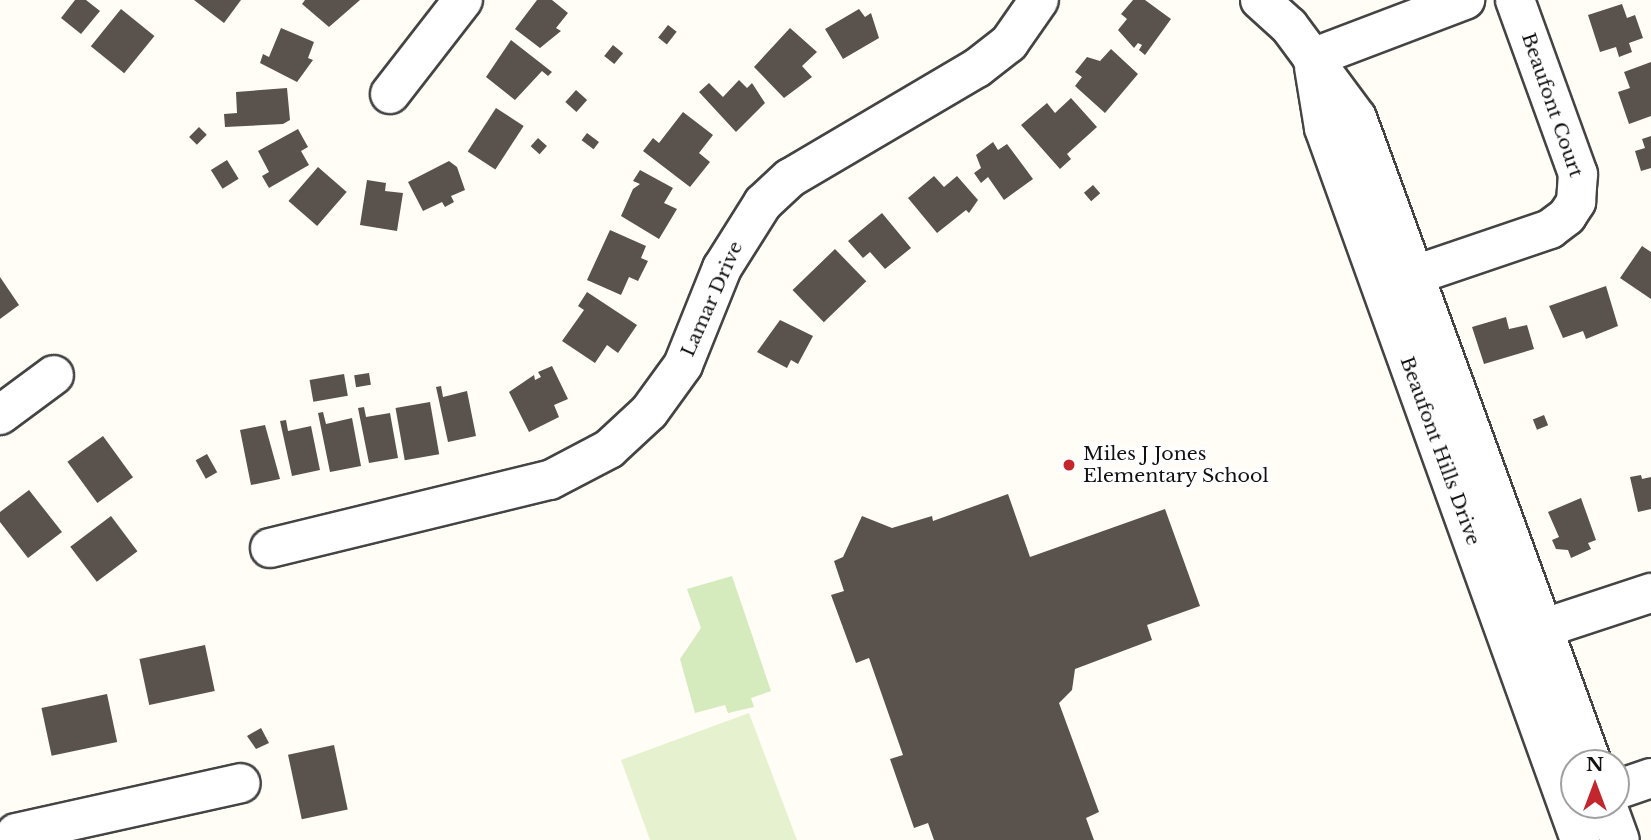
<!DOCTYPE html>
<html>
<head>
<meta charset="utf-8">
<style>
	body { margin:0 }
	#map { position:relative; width:1651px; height:840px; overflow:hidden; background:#fffdf5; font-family:"Libre Baskerville",serif }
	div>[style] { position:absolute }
	.green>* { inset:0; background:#d5ebbd }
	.pitch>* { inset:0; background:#e6f2cf }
	.building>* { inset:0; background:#5a524d; transform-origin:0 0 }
	.roads { filter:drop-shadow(2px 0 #444) drop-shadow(-2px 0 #444) drop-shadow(0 2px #444) drop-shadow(0 -2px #444) }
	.minor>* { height:38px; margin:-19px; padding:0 19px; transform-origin:19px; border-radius:19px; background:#fff }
	.dots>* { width:19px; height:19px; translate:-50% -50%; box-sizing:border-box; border:4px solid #fff; border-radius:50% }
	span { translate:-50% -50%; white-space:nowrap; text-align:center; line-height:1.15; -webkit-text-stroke:7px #fff; paint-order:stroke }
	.street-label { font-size:19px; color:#111 }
	.poi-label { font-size:19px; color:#111 }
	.left { translate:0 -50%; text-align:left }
	.north { position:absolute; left:1560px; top:749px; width:70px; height:70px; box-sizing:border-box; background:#fff; border:2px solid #a0a0a0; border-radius:50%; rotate:0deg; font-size:19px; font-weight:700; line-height:28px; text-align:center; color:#111 }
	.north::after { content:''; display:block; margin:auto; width:24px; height:32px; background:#c4262e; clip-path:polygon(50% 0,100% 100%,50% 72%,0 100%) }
</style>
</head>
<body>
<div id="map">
	<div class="green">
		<i style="clip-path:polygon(732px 576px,771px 691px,751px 698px,754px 707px,728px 713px,725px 705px,695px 713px,680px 659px,701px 628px,687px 589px)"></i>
	</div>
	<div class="pitch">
		<i style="clip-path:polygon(749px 713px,797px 840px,650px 840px,621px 760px)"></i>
	</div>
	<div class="building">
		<i style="clip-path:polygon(75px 0,86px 0,100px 11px,81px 34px,61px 18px)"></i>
		<i style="clip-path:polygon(194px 0,241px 0,224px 23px)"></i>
		<i style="clip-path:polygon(305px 0,360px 0,329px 27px,302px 4px)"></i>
		<i style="clip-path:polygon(537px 0,552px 0,568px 13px,556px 28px,561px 31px,540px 48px,515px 29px)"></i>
		<i style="clip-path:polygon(1133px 0,1145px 0,1171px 19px,1145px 55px,1139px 50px,1142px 45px,1138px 43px,1134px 48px,1118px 30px,1127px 19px,1121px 14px)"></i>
		<i style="clip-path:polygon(1622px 4px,1627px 18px,1635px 15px,1643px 38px,1629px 43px,1632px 52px,1619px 57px,1616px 47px,1600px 52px,1588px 15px)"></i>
		<i style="left:121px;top:9px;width:43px;height:48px;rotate:39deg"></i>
		<i style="clip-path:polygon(859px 9px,865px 17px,871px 13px,879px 38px,843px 59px,825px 29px)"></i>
		<i style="left:668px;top:25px;width:11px;height:16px;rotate:38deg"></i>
		<i style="clip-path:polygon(281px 28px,314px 42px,308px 58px,313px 60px,297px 82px,260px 63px,263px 54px,269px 57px)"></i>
		<i style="clip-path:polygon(790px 28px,817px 52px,802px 66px,812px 77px,784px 98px,754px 67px)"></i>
		<i style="clip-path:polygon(511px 40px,552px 72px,548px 76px,542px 71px,515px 100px,486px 77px)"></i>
		<i style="left:613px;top:45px;width:13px;height:14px;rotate:39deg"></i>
		<i style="clip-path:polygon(1111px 49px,1138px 74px,1105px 113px,1075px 86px,1082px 77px,1075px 72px,1087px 57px,1100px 61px)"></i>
		<i style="clip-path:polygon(1651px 62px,1651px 116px,1629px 124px,1618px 92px,1630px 88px,1624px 72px)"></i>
		<i style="clip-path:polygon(739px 80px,747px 88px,752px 83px,765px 103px,736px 132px,699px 92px,709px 83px,723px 97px)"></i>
		<i style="clip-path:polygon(287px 88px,290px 120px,283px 124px,225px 127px,224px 114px,237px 113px,236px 92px)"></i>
		<i style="left:576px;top:90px;width:15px;height:16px;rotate:42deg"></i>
		<i style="clip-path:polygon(1071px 98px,1097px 127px,1067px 154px,1071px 159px,1060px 169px,1021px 125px,1047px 103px,1055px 113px)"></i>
		<i style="left:496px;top:108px;width:33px;height:52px;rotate:33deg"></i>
		<i style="clip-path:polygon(683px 112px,713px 135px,699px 153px,710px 162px,690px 187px,643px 151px,653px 138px,659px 143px)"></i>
		<i style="left:199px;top:127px;width:11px;height:14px;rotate:45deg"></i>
		<i style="clip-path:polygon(298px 129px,308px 147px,301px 151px,309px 165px,269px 188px,262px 176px,269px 172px,258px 151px)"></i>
		<i style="left:587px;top:133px;width:15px;height:9px;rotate:37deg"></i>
		<i style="clip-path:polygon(1651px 136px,1651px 168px,1641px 171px,1635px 151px,1645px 148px,1642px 139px)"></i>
		<i style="left:538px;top:138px;width:12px;height:11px;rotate:42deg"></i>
		<i style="clip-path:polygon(993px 142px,998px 150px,1007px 144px,1033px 179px,1004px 200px,988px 177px,981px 183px,974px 173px,981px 168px,976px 155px)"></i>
		<i style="left:227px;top:160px;width:22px;height:19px;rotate:58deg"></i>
		<i style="clip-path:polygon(449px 161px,457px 167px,465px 190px,451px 196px,454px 202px,445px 207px,442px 202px,423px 211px,408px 182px)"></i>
		<i style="left:318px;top:167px;width:38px;height:45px;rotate:41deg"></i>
		<i style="clip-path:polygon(640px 170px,673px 188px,664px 203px,677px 209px,659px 239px,621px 216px,633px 189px,640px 184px,633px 181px)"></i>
		<i style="clip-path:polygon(934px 176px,944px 187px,957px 176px,978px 200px,969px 213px,966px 210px,937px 233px,908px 198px)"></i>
		<i style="clip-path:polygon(367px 180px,386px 183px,385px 191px,403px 193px,397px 231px,360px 225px)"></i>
		<i style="left:1093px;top:185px;width:11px;height:12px;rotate:49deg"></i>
		<i style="clip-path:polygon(882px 213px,911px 248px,885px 269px,870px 252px,863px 258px,848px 241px)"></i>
		<i style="clip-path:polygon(610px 230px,646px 246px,641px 258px,648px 261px,638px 281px,629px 277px,621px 295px,587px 280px)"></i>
		<i style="clip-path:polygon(1642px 246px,1651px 252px,1651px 299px,1620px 278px)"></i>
		<i style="left:835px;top:249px;width:45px;height:59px;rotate:46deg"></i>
		<i style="clip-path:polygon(0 277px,19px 305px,0 319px)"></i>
		<i style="clip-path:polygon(1606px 286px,1618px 326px,1586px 339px,1583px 331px,1563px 338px,1549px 306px)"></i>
		<i style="clip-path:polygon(587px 292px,637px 325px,618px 353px,607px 345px,595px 363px,562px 341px,584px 310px,578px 306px)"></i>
		<i style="clip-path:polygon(1506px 317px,1509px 329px,1527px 325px,1534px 349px,1484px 364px,1472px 327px)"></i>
		<i style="clip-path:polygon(780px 320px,813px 336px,798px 364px,791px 360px,787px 368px,757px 352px)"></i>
		<i style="clip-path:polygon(552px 366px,568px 399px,554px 405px,559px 417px,529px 432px,509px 392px,534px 375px,535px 380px,541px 377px,538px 372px)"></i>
		<i style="left:369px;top:373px;width:12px;height:15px;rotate:81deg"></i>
		<i style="left:344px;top:374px;width:22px;height:35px;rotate:80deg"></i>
		<i style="clip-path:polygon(441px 386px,443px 397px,467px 391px,476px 436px,448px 442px,436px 387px)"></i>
		<i style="left:430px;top:402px;width:53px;height:35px;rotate:80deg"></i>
		<i style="clip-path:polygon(364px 407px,366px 417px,390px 413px,398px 458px,369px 463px,358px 408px)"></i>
		<i style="clip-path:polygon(323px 412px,326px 424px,352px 418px,361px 466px,330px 472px,318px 413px)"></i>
		<i style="left:1544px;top:415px;width:11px;height:12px;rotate:68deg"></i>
		<i style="clip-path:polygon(286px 420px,288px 431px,311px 426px,320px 470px,292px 476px,280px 421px)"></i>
		<i style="clip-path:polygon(265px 425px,280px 479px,251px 485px,240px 430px)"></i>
		<i style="left:103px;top:436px;width:51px;height:44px;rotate:54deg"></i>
		<i style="left:207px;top:454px;width:21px;height:13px;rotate:61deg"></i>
		<i style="clip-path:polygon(1641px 475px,1642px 479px,1651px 477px,1651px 509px,1638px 512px,1630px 477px)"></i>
		<i style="clip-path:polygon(29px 490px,62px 532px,28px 558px,0 522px,0 512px)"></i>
		<i style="clip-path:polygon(1008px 494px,1030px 557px,1165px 509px,1200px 606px,1147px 625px,1152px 640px,1075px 669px,1072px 690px,1059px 703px,1099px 812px,1086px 818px,1094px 840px,934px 840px,928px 823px,914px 828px,890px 759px,903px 755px,869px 658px,856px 663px,831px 595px,844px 591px,834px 561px,843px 557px,862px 516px,892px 528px,932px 516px,933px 521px)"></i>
		<i style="clip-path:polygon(1581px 498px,1596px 540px,1588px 543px,1591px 549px,1571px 558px,1568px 550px,1556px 549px,1552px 540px,1559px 537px,1548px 512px)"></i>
		<i style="left:111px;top:516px;width:44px;height:51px;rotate:53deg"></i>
		<i style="left:205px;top:645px;width:47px;height:67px;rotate:78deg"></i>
		<i style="left:107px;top:694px;width:49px;height:67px;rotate:78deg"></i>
		<i style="clip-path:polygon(261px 728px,269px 743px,256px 749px,247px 736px)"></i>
		<i style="left:334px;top:745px;width:66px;height:47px;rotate:78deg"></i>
	</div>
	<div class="roads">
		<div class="minor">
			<i style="left:1260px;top:0;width:39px;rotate:42deg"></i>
			<i style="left:1289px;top:26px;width:114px;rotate:53.5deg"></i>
			<i style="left:1357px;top:118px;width:686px;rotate:69.98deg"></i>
			<i style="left:1312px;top:58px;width:164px;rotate:-20.8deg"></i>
			<i style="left:1314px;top:67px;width:62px;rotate:80.7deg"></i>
			<i style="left:1324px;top:128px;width:757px;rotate:70.22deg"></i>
			<i style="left:390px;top:94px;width:119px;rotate:-52.2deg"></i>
			<i style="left:1390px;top:279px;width:25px;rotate:-9deg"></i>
			<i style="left:1415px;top:275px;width:143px;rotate:-18.8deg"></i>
			<i style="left:1550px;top:229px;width:21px;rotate:-37deg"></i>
			<i style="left:1567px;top:216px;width:17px;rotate:-57deg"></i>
			<i style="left:1576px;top:202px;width:28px;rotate:-86deg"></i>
			<i style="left:1578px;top:174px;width:185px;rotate:-109.9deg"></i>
			<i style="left:0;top:415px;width:67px;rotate:-36.5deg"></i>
			<i style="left:270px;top:548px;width:288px;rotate:-13.7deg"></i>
			<i style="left:550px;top:480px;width:67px;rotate:-27.7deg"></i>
			<i style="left:609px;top:449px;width:54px;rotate:-42.8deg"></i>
			<i style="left:649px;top:412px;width:58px;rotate:-54.1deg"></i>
			<i style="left:683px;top:365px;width:105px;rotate:-68.1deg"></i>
			<i style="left:722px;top:268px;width:77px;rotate:-57.8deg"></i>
			<i style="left:763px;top:203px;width:37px;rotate:-43deg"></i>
			<i style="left:790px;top:178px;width:217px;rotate:-30.5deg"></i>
			<i style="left:977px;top:68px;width:41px;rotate:-38deg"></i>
			<i style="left:1009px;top:43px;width:52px;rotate:-55.1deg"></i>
			<i style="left:1520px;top:636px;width:138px;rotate:-18.2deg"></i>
			<i style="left:1616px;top:790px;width:37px;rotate:-19deg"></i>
			<i style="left:1607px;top:805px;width:37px;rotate:70deg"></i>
			<i style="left:16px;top:833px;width:230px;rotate:-12.5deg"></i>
		</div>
	</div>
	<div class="dots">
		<i style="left:1069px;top:465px;background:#c4262e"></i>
	</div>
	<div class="street-label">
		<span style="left:1552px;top:105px;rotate:71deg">Beaufont Court</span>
		<span style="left:712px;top:299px;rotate:-66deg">Lamar Drive</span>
		<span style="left:1440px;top:451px;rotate:70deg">Beaufont Hills Drive</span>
	</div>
	<div class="poi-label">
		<span class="left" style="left:1083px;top:465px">Miles J Jones<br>Elementary School</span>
	</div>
	<div class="north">N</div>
</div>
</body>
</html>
